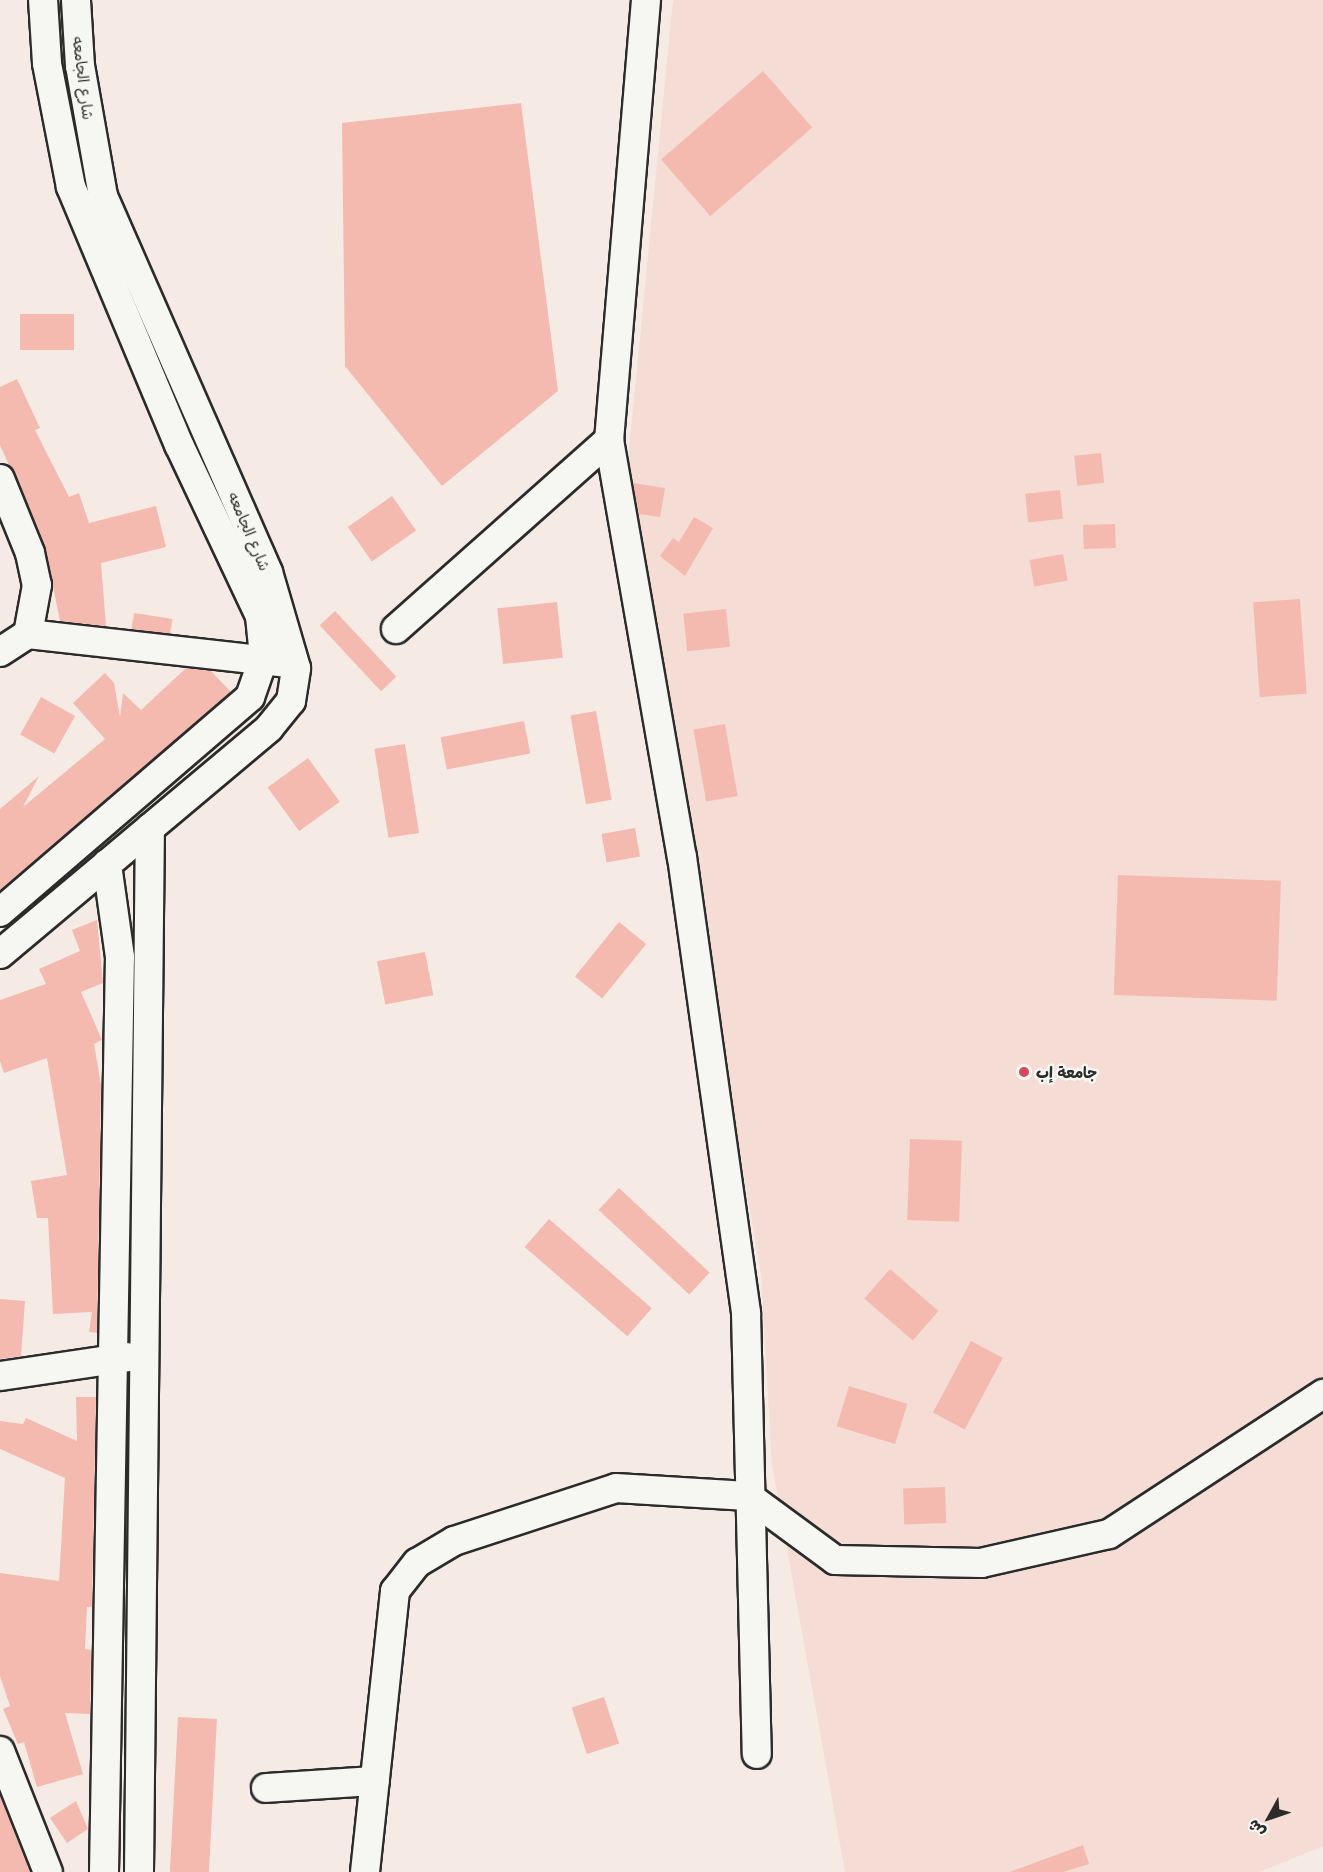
<!DOCTYPE html>
<html>
<head>
<meta charset="utf-8">
<style>
	body { margin:0 }
	#map { position:relative; width:1323px; height:1872px; overflow:hidden; background:#f6eae5; font-family:"Playpen Sans","Playpen Sans Arabic",sans-serif }
	div>[style] { position:absolute }
	.built>* { inset:0; background:#f5dcd5 }
	.building>* { inset:0; background:#f4baaf; transform-origin:0 0 }
	.roads { filter:drop-shadow(2px 0 #2b2b2b) drop-shadow(-2px 0 #2b2b2b) drop-shadow(0 2px #2b2b2b) drop-shadow(0 -2px #2b2b2b) }
	.minor>* { height:28px; margin:-14px; padding:0 14px; transform-origin:14px; border-radius:14px; background:#f6f6f2 }
	.dots>* { width:16px; height:16px; translate:-50% -50%; box-sizing:border-box; border:3px solid #f6f6f2; border-radius:50% }
	span { translate:-50% -50%; white-space:nowrap; text-align:center; line-height:1.15; -webkit-text-stroke:5px #f6f6f2; paint-order:stroke }
	.street-label { font-size:15px; color:#2b2b2b }
	.poi-label { font-size:15px; color:#2b2b2b; font-weight:700 }
	.left { translate:0 -50%; text-align:left }
	.north { position:absolute; left:1239px; top:1788px; width:60px; height:60px; -webkit-text-stroke:4px #f6f6f2; paint-order:stroke; rotate:230deg; font-size:16px; font-weight:700; line-height:24px; text-align:center; color:#2b2b2b }
	.north::after { content:''; display:block; margin:auto; width:21px; height:27px; background:#2b2b2b; clip-path:polygon(50% 0,100% 100%,50% 72%,0 100%) }
</style>
</head>
<body>
<div id="map">
	<div class="built">
		<i style="clip-path:polygon(673px 0,1323px 0,1323px 1846px,1259px 1872px,845px 1872px,772px 1465px,761px 1275px,626px 481px)"></i>
	</div>
	<div class="building">
		<i style="left:763px;top:71px;width:75px;height:135px;rotate:49deg"></i>
		<i style="clip-path:polygon(521px 103px,558px 391px,442px 486px,345px 366px,342px 123px)"></i>
		<i style="left:20px;top:314px;width:54px;height:36px"></i>
		<i style="clip-path:polygon(17px 379px,40px 428px,35px 430px,69px 497px,79px 493px,89px 523px,156px 506px,166px 547px,101px 563px,106px 626px,60px 621px,45px 547px,0 445px,0 387px)"></i>
		<i style="left:1101px;top:453px;width:30px;height:27px;rotate:84deg"></i>
		<i style="clip-path:polygon(633px 483px,665px 488px,660px 517px,639px 514px)"></i>
		<i style="left:1060px;top:490px;width:29px;height:35px;rotate:84deg"></i>
		<i style="left:392px;top:496px;width:42px;height:54px;rotate:55deg"></i>
		<i style="clip-path:polygon(694px 517px,713px 528px,685px 576px,660px 556px,673px 538px,679px 542px)"></i>
		<i style="left:1115px;top:524px;width:24px;height:32px;rotate:88deg"></i>
		<i style="left:1063px;top:554px;width:27px;height:34px;rotate:80deg"></i>
		<i style="left:1300px;top:599px;width:95px;height:47px;rotate:86deg"></i>
		<i style="left:557px;top:602px;width:56px;height:60px;rotate:84deg"></i>
		<i style="left:726px;top:609px;width:38px;height:43px;rotate:84deg"></i>
		<i style="left:335px;top:611px;width:90px;height:21px;rotate:47deg"></i>
		<i style="left:134px;top:613px;width:39px;height:16px;rotate:9deg"></i>
		<i style="clip-path:polygon(186px 668px,211px 671px,231px 692px,0 890px,0 809px,39px 776px,23px 807px,105px 739px,73px 703px,105px 673px,114px 683px,120px 717px,123px 693px,141px 710px)"></i>
		<i style="left:41px;top:697px;width:39px;height:43px;rotate:29deg"></i>
		<i style="left:596px;top:711px;width:90px;height:26px;rotate:80deg"></i>
		<i style="left:524px;top:721px;width:33px;height:85px;rotate:79deg"></i>
		<i style="left:725px;top:724px;width:73px;height:32px;rotate:80deg"></i>
		<i style="left:405px;top:744px;width:90px;height:31px;rotate:81deg"></i>
		<i style="left:308px;top:758px;width:54px;height:50px;rotate:54deg"></i>
		<i style="left:635px;top:828px;width:29px;height:34px;rotate:80deg"></i>
		<i style="left:1118px;top:875px;width:163px;height:120px;rotate:2deg"></i>
		<i style="clip-path:polygon(97px 920px,103px 983px,81px 992px,102px 1040px,94px 1044px,101px 1085px,97px 1333px,89px 1332px,92px 1312px,53px 1314px,48px 1218px,37px 1218px,31px 1181px,67px 1175px,47px 1058px,4px 1073px,0 1061px,0 1000px,46px 984px,39px 969px,80px 951px,72px 930px)"></i>
		<i style="left:619px;top:922px;width:35px;height:70px;rotate:39deg"></i>
		<i style="left:425px;top:952px;width:44px;height:49px;rotate:79deg"></i>
		<i style="left:910px;top:1139px;width:52px;height:81px;rotate:2deg"></i>
		<i style="left:619px;top:1188px;width:124px;height:30px;rotate:43deg"></i>
		<i style="left:549px;top:1219px;width:136px;height:37px;rotate:41deg"></i>
		<i style="left:890px;top:1269px;width:64px;height:39px;rotate:41deg"></i>
		<i style="clip-path:polygon(0 1299px,25px 1301px,21px 1356px,0 1359px)"></i>
		<i style="left:971px;top:1341px;width:36px;height:81px;rotate:28deg"></i>
		<i style="left:849px;top:1386px;width:61px;height:42px;rotate:17deg"></i>
		<i style="clip-path:polygon(76px 1397px,96px 1397px,92px 1607px,87px 1607px,85px 1649px,91px 1650px,90px 1714px,65px 1713px,83px 1774px,37px 1787px,24px 1742px,18px 1744px,3px 1709px,10px 1706px,0 1676px,0 1573px,59px 1581px,65px 1478px,0 1449px,0 1421px,23px 1424px,26px 1418px,77px 1441px)"></i>
		<i style="left:945px;top:1487px;width:36px;height:42px;rotate:88deg"></i>
		<i style="left:604px;top:1697px;width:49px;height:34px;rotate:72deg"></i>
		<i style="left:178px;top:1717px;width:39px;height:155px;rotate:3deg"></i>
		<i style="clip-path:polygon(0 1796px,30px 1872px,0 1872px)"></i>
		<i style="clip-path:polygon(76px 1801px,88px 1829px,67px 1843px,50px 1818px)"></i>
		<i style="clip-path:polygon(1083px 1845px,1089px 1864px,1063px 1872px,1010px 1872px)"></i>
	</div>
	<div class="roads">
		<div class="minor">
			<i style="left:646px;top:0;width:442px;rotate:94.8deg"></i>
			<i style="left:609px;top:440px;width:423px;rotate:80.1deg"></i>
			<i style="left:682px;top:857px;width:460px;rotate:82deg"></i>
			<i style="left:746px;top:1313px;width:441px;rotate:88.6deg"></i>
			<i style="left:0;top:479px;width:80px;rotate:67.9deg"></i>
			<i style="left:30px;top:553px;width:33px;rotate:78deg"></i>
			<i style="left:37px;top:585px;width:50px;rotate:100.4deg"></i>
			<i style="left:396px;top:629px;width:285px;rotate:-41.6deg"></i>
			<i style="left:0;top:652px;width:33px;rotate:-33deg"></i>
			<i style="left:28px;top:634px;width:253px;rotate:6.4deg"></i>
			<i style="left:0;top:912px;width:330px;rotate:-40.7deg"></i>
			<i style="left:250px;top:697px;width:42px;rotate:-70.7deg"></i>
			<i style="left:264px;top:657px;width:41px;rotate:-95.6deg"></i>
			<i style="left:260px;top:616px;width:189px;rotate:-115.3deg"></i>
			<i style="left:179px;top:445px;width:280px;rotate:-112.7deg"></i>
			<i style="left:71px;top:187px;width:126px;rotate:-101deg"></i>
			<i style="left:47px;top:63px;width:63px;rotate:-93.6deg"></i>
			<i style="left:0;top:954px;width:351px;rotate:-40deg"></i>
			<i style="left:269px;top:728px;width:35px;rotate:-51deg"></i>
			<i style="left:291px;top:701px;width:33px;rotate:-81deg"></i>
			<i style="left:296px;top:668px;width:100px;rotate:-106.3deg"></i>
			<i style="left:268px;top:572px;width:411px;rotate:-113.7deg"></i>
			<i style="left:103px;top:196px;width:132px;rotate:-100deg"></i>
			<i style="left:80px;top:66px;width:66px;rotate:-93.5deg"></i>
			<i style="left:0;top:1376px;width:129px;rotate:-8.4deg"></i>
			<i style="left:0;top:1751px;width:130px;rotate:68.4deg"></i>
			<i style="left:266px;top:1788px;width:109px;rotate:-3.7deg"></i>
			<i style="left:104px;top:1872px;width:915px;rotate:-89deg"></i>
			<i style="left:120px;top:957px;width:94px;rotate:-98deg"></i>
			<i style="left:139px;top:1872px;width:1044px;rotate:-89.4deg"></i>
			<i style="left:365px;top:1872px;width:283px;rotate:-83.9deg"></i>
			<i style="left:395px;top:1591px;width:36px;rotate:-52deg"></i>
			<i style="left:417px;top:1563px;width:43px;rotate:-30.7deg"></i>
			<i style="left:454px;top:1541px;width:170px;rotate:-18.1deg"></i>
			<i style="left:616px;top:1488px;width:132px;rotate:3.5deg"></i>
			<i style="left:748px;top:1496px;width:108px;rotate:36.3deg"></i>
			<i style="left:835px;top:1560px;width:146px;rotate:1.2deg"></i>
			<i style="left:981px;top:1563px;width:131px;rotate:-12.8deg"></i>
			<i style="left:1109px;top:1534px;width:256px;rotate:-33.2deg"></i>
		</div>
	</div>
	<div class="dots">
		<i style="left:1024px;top:1072px;background:#d1495b"></i>
	</div>
	<div class="street-label">
		<span style="left:84px;top:78px;rotate:83deg">شارع الجامعه</span>
		<span style="left:250px;top:531px;rotate:67deg">شارع الجامعه</span>
	</div>
	<div class="poi-label">
		<span class="left" style="left:1036px;top:1072px">جامعة إب</span>
	</div>
	<div class="north">ش</div>
</div>
</body>
</html>
